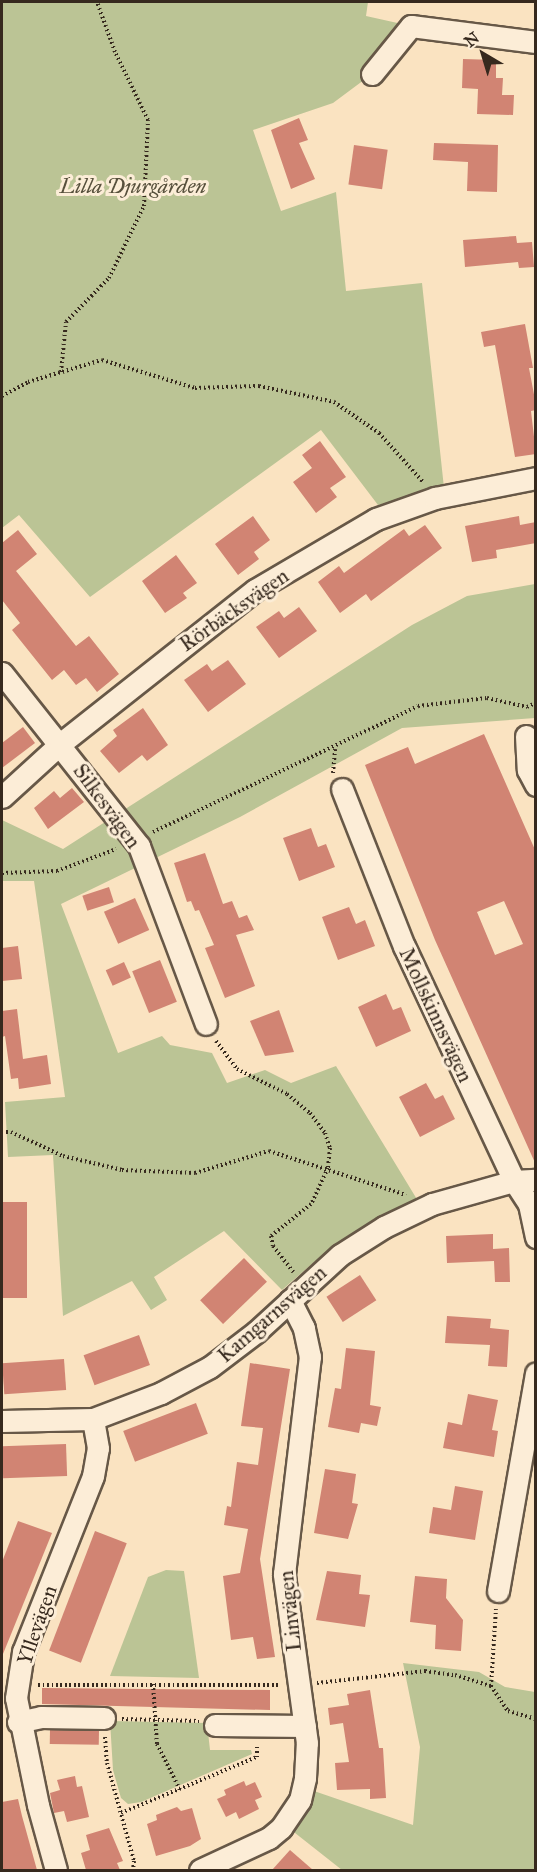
<!DOCTYPE html>
<html>
<head>
<meta charset="utf-8">
<style>
	body { margin:0 }
	#map { position:relative; width:537px; height:1872px; overflow:hidden; background:#fae3c1; font-family:"IM FELL Great Primer",serif }
	div>[style] { position:absolute }
	.green>* { inset:0; background:#bbc495 }
	.building>* { inset:0; background:#d18473; transform-origin:0 0 }
	.path>* { height:4px; margin-top:-2px; transform-origin:0; background:repeating-linear-gradient(90deg,#36291e 0 1.5px,transparent 0 4.5px) }
	.roads { filter:drop-shadow(2px 0 #675847) drop-shadow(-2px 0 #675847) drop-shadow(0 2px #675847) drop-shadow(0 -2px #675847) }
	.minor>* { height:21px; margin:-10.5px; padding:0 10.5px; transform-origin:10.5px; border-radius:10.5px; background:#fcedd7 }
	span { translate:-50% -50%; white-space:nowrap; text-align:center; line-height:1.15; -webkit-text-stroke:6px #fcedd7; paint-order:stroke }
	.park-label { font-size:21px; color:#57503c; font-style:italic }
	.street-label { font-size:21px; color:#36291e }
	.frame { position:absolute; inset:0; border:3px solid #36291e; pointer-events:none }
	.north { position:absolute; left:453px; top:24px; width:60px; height:60px; -webkit-text-stroke:4px #fcedd7; paint-order:stroke; rotate:322deg; font-size:16px; font-weight:700; line-height:24px; text-align:center; color:#36291e }
	.north::after { content:''; display:block; margin:auto; width:21px; height:27px; background:#36291e; clip-path:polygon(50% 0,100% 100%,50% 72%,0 100%) }
</style>
</head>
<body>
<div id="map">
	<div class="green">
		<i style="clip-path:polygon(2px 2px,368px 2px,366px 16px,411px 26px,372px 74px,333px 103px,253px 130px,281px 211px,336px 192px,346px 291px,422px 283px,444px 488px,378px 505px,321px 430px,90px 597px,19px 515px,2px 528px)"></i>
		<i style="clip-path:polygon(535px 584px,535px 718px,402px 728px,240px 817px,61px 904px,118px 1053px,162px 1036px,170px 1045px,212px 1053px,227px 1083px,265px 1070px,291px 1083px,336px 1066px,418px 1201px,381px 1215px,314px 1262px,282px 1290px,224px 1231px,154px 1277px,167px 1300px,151px 1310px,132px 1281px,63px 1316px,53px 1155px,8px 1157px,5px 1102px,65px 1097px,34px 881px,2px 881px,2px 820px,63px 849px,412px 625px,467px 596px)"></i>
		<i style="clip-path:polygon(166px 1570px,184px 1571px,199px 1678px,110px 1676px,148px 1577px)"></i>
		<i style="clip-path:polygon(403px 1663px,479px 1672px,505px 1687px,535px 1692px,535px 1870px,342px 1870px,290px 1829px,314px 1791px,413px 1825px,420px 1747px)"></i>
		<i style="clip-path:polygon(110px 1721px,207px 1723px,210px 1750px,251px 1750px,252px 1754px,141px 1802px,128px 1804px,121px 1798px,113px 1770px)"></i>
	</div>
	<div class="building">
		<i style="clip-path:polygon(463px 59px,496px 60px,496px 78px,503px 78px,502px 95px,514px 95px,513px 115px,477px 114px,478px 89px,462px 88px)"></i>
		<i style="clip-path:polygon(299px 118px,308px 140px,299px 143px,315px 179px,291px 189px,271px 130px)"></i>
		<i style="clip-path:polygon(434px 143px,498px 145px,497px 192px,467px 191px,468px 162px,433px 160px)"></i>
		<i style="left:354px;top:145px;width:34px;height:40px;rotate:8deg"></i>
		<i style="clip-path:polygon(516px 236px,517px 243px,532px 242px,534px 267px,519px 268px,518px 262px,465px 267px,463px 240px)"></i>
		<i style="clip-path:polygon(525px 324px,533px 368px,529px 368px,536px 405px,536px 410px,531px 411px,536px 454px,515px 457px,495px 345px,484px 347px,481px 332px)"></i>
		<i style="clip-path:polygon(320px 441px,346px 477px,330px 488px,337px 497px,316px 513px,293px 482px,312px 468px,302px 455px)"></i>
		<i style="clip-path:polygon(253px 516px,270px 540px,254px 552px,259px 559px,238px 575px,215px 544px)"></i>
		<i style="clip-path:polygon(519px 516px,520px 525px,536px 522px,536px 543px,496px 550px,497px 558px,472px 562px,465px 526px)"></i>
		<i style="clip-path:polygon(425px 525px,442px 548px,371px 601px,366px 594px,340px 613px,318px 582px,339px 566px,344px 573px,404px 529px,409px 536px)"></i>
		<i style="clip-path:polygon(18px 530px,37px 554px,16px 571px,76px 646px,89px 636px,119px 674px,97px 692px,86px 678px,76px 685px,64px 670px,52px 680px,12px 630px,20px 623px,2px 600px,2px 543px)"></i>
		<i style="clip-path:polygon(176px 555px,197px 583px,183px 593px,187px 598px,165px 613px,142px 581px)"></i>
		<i style="clip-path:polygon(299px 607px,317px 631px,279px 658px,256px 627px,279px 611px,284px 618px)"></i>
		<i style="clip-path:polygon(228px 660px,246px 684px,208px 712px,184px 680px,207px 664px,212px 671px)"></i>
		<i style="clip-path:polygon(143px 708px,168px 745px,147px 761px,142px 755px,119px 773px,100px 751px,117px 736px,113px 730px)"></i>
		<i style="clip-path:polygon(23px 727px,35px 743px,2px 768px,2px 743px)"></i>
		<i style="clip-path:polygon(evenodd,484px 734px,536px 852px,536px 1165px,435px 940px,365px 765px,408px 747px,415px 764px,484px 734px,504px 901px,523px 944px,495px 955px,477px 912px,504px 901px)"></i>
		<i style="clip-path:polygon(72px 788px,84px 802px,48px 829px,34px 808px,54px 791px,60px 798px)"></i>
		<i style="clip-path:polygon(311px 828px,318px 847px,326px 844px,335px 867px,299px 881px,283px 838px)"></i>
		<i style="clip-path:polygon(205px 853px,223px 904px,232px 901px,239px 918px,247px 915px,254px 930px,236px 935px,255px 986px,225px 998px,205px 948px,214px 945px,199px 910px,195px 911px,191px 901px,187px 902px,174px 863px)"></i>
		<i style="left:109px;top:887px;width:16px;height:28px;rotate:72deg"></i>
		<i style="left:135px;top:898px;width:35px;height:34px;rotate:66deg"></i>
		<i style="clip-path:polygon(349px 907px,356px 924px,365px 920px,375px 946px,338px 960px,322px 917px)"></i>
		<i style="clip-path:polygon(18px 946px,22px 979px,2px 981px,2px 948px)"></i>
		<i style="left:160px;top:960px;width:45px;height:30px;rotate:68deg"></i>
		<i style="left:124px;top:962px;width:17px;height:20px;rotate:66deg"></i>
		<i style="clip-path:polygon(386px 994px,393px 1010px,401px 1007px,411px 1031px,376px 1047px,358px 1007px)"></i>
		<i style="clip-path:polygon(17px 1009px,23px 1059px,47px 1055px,51px 1084px,19px 1089px,18px 1078px,11px 1079px,5px 1036px,2px 1037px,2px 1011px)"></i>
		<i style="clip-path:polygon(279px 1010px,294px 1052px,265px 1056px,250px 1021px)"></i>
		<i style="clip-path:polygon(426px 1083px,435px 1099px,443px 1095px,455px 1119px,420px 1137px,399px 1097px)"></i>
		<i style="left:2px;top:1202px;width:25px;height:96px"></i>
		<i style="clip-path:polygon(493px 1234px,493px 1249px,509px 1248px,510px 1282px,495px 1282px,494px 1261px,447px 1263px,446px 1236px)"></i>
		<i style="left:244px;top:1258px;width:33px;height:61px;rotate:46deg"></i>
		<i style="left:360px;top:1275px;width:30px;height:40px;rotate:57deg"></i>
		<i style="clip-path:polygon(447px 1316px,491px 1319px,490px 1328px,509px 1330px,507px 1367px,488px 1366px,490px 1345px,445px 1343px)"></i>
		<i style="left:139px;top:1335px;width:32px;height:59px;rotate:70deg"></i>
		<i style="clip-path:polygon(346px 1348px,375px 1351px,370px 1405px,381px 1407px,377px 1426px,361px 1423px,359px 1433px,328px 1427px,335px 1388px,341px 1389px)"></i>
		<i style="left:64px;top:1359px;width:31px;height:62px;rotate:86deg"></i>
		<i style="clip-path:polygon(250px 1363px,290px 1369px,260px 1559px,275px 1657px,257px 1659px,253px 1637px,231px 1640px,223px 1576px,240px 1573px,248px 1529px,224px 1525px,227px 1506px,231px 1507px,237px 1462px,258px 1465px,263px 1428px,241px 1426px)"></i>
		<i style="clip-path:polygon(468px 1394px,498px 1400px,492px 1430px,498px 1431px,494px 1457px,443px 1448px,448px 1422px,462px 1425px)"></i>
		<i style="left:196px;top:1403px;width:33px;height:78px;rotate:69deg"></i>
		<i style="left:66px;top:1444px;width:32px;height:64px;rotate:88deg"></i>
		<i style="clip-path:polygon(325px 1469px,356px 1474px,352px 1503px,358px 1504px,348px 1539px,314px 1533px)"></i>
		<i style="clip-path:polygon(455px 1486px,483px 1491px,475px 1540px,429px 1533px,433px 1507px,451px 1510px)"></i>
		<i style="clip-path:polygon(18px 1521px,52px 1533px,3px 1654px,2px 1562px)"></i>
		<i style="left:95px;top:1531px;width:34px;height:128px;rotate:21deg"></i>
		<i style="clip-path:polygon(327px 1571px,361px 1575px,359px 1594px,370px 1595px,365px 1627px,316px 1620px)"></i>
		<i style="clip-path:polygon(415px 1576px,447px 1579px,446px 1598px,463px 1620px,461px 1651px,435px 1649px,436px 1625px,410px 1622px)"></i>
		<i style="clip-path:polygon(42px 1688px,270px 1690px,270px 1710px,42px 1704px)"></i>
		<i style="clip-path:polygon(370px 1690px,379px 1748px,383px 1748px,386px 1798px,370px 1799px,370px 1789px,337px 1790px,335px 1763px,349px 1762px,343px 1723px,330px 1725px,328px 1708px,349px 1705px,347px 1694px)"></i>
		<i style="left:50px;top:1730px;width:49px;height:14px;rotate:1deg"></i>
		<i style="clip-path:polygon(75px 1776px,77px 1787px,82px 1786px,89px 1817px,67px 1822px,64px 1811px,54px 1813px,50px 1793px,60px 1790px,57px 1780px)"></i>
		<i style="clip-path:polygon(244px 1781px,246px 1786px,255px 1782px,262px 1797px,255px 1800px,259px 1809px,239px 1819px,236px 1812px,226px 1817px,217px 1799px,226px 1795px,224px 1790px)"></i>
		<i style="clip-path:polygon(18px 1799px,22px 1816px,37px 1870px,2px 1870px,2px 1802px)"></i>
		<i style="clip-path:polygon(177px 1807px,181px 1811px,192px 1808px,201px 1839px,190px 1846px,156px 1856px,147px 1824px,157px 1820px,156px 1815px)"></i>
		<i style="clip-path:polygon(109px 1828px,123px 1861px,117px 1863px,120px 1870px,86px 1870px,81px 1853px,90px 1850px,86px 1835px)"></i>
		<i style="clip-path:polygon(290px 1850px,313px 1870px,272px 1870px)"></i>
	</div>
	<div class="path">
		<i style="left:61px;top:372px;width:50px;rotate:-84.3deg"></i>
		<i style="left:66px;top:322px;width:62px;rotate:-45.7deg"></i>
		<i style="left:109px;top:278px;width:80px;rotate:-64.1deg"></i>
		<i style="left:144px;top:206px;width:86px;rotate:-87.3deg"></i>
		<i style="left:148px;top:120px;width:76px;rotate:-115.9deg"></i>
		<i style="left:115px;top:52px;width:53px;rotate:-109.8deg"></i>
		<i style="left:2px;top:396px;width:30px;rotate:-28deg"></i>
		<i style="left:28px;top:382px;width:77px;rotate:-16.6deg"></i>
		<i style="left:102px;top:360px;width:97px;rotate:16.8deg"></i>
		<i style="left:195px;top:388px;width:64px;rotate:-1.8deg"></i>
		<i style="left:259px;top:386px;width:77px;rotate:12deg"></i>
		<i style="left:334px;top:402px;width:55px;rotate:34.6deg"></i>
		<i style="left:379px;top:433px;width:67px;rotate:48deg"></i>
		<i style="left:333px;top:773px;width:24px;rotate:-85deg"></i>
		<i style="left:153px;top:832px;width:293px;rotate:-25.4deg"></i>
		<i style="left:418px;top:706px;width:69px;rotate:-6.6deg"></i>
		<i style="left:487px;top:698px;width:41px;rotate:12.7deg"></i>
		<i style="left:527px;top:707px;width:10px;rotate:-24deg"></i>
		<i style="left:2px;top:873px;width:55px;rotate:-2.1deg"></i>
		<i style="left:57px;top:871px;width:63px;rotate:-20.4deg"></i>
		<i style="left:216px;top:1041px;width:35px;rotate:53deg"></i>
		<i style="left:237px;top:1069px;width:56px;rotate:26.6deg"></i>
		<i style="left:287px;top:1094px;width:30px;rotate:40deg"></i>
		<i style="left:310px;top:1113px;width:25px;rotate:53deg"></i>
		<i style="left:325px;top:1133px;width:16px;rotate:72deg"></i>
		<i style="left:330px;top:1148px;width:20px;rotate:96deg"></i>
		<i style="left:328px;top:1168px;width:40px;rotate:115deg"></i>
		<i style="left:311px;top:1204px;width:51px;rotate:141.3deg"></i>
		<i style="left:271px;top:1236px;width:10px;rotate:79deg"></i>
		<i style="left:273px;top:1246px;width:33px;rotate:52deg"></i>
		<i style="left:2px;top:1132px;width:9px"></i>
		<i style="left:11px;top:1132px;width:57px;rotate:24.8deg"></i>
		<i style="left:63px;top:1156px;width:61px;rotate:13.3deg"></i>
		<i style="left:122px;top:1170px;width:73px;rotate:2.4deg"></i>
		<i style="left:195px;top:1173px;width:77px;rotate:-16.6deg"></i>
		<i style="left:269px;top:1151px;width:144px;rotate:17.8deg"></i>
		<i style="left:317px;top:1683px;width:109px;rotate:-6.3deg"></i>
		<i style="left:425px;top:1671px;width:30px;rotate:8deg"></i>
		<i style="left:455px;top:1675px;width:38px;rotate:17deg"></i>
		<i style="left:491px;top:1686px;width:30px;rotate:56deg"></i>
		<i style="left:508px;top:1711px;width:29px;rotate:16deg"></i>
		<i style="left:153px;top:1684px;width:60px;rotate:86.2deg"></i>
		<i style="left:157px;top:1744px;width:51px;rotate:63.4deg"></i>
		<i style="left:38px;top:1685px;width:241px"></i>
		<i style="left:491px;top:1686px;width:77px;rotate:-86.3deg"></i>
		<i style="left:122px;top:1719px;width:77px;rotate:1.5deg"></i>
		<i style="left:105px;top:1737px;width:26px;rotate:86deg"></i>
		<i style="left:107px;top:1763px;width:102px;rotate:74.6deg"></i>
		<i style="left:134px;top:1861px;width:9px;rotate:96deg"></i>
		<i style="left:121px;top:1813px;width:147px;rotate:-22.4deg"></i>
		<i style="left:257px;top:1757px;width:13px;rotate:-90deg"></i>
	</div>
	<div class="roads">
		<div class="minor">
			<i style="left:372px;top:74px;width:62px;rotate:-50.9deg"></i>
			<i style="left:411px;top:26px;width:126px;rotate:7.3deg"></i>
			<i style="left:2px;top:673px;width:221px;rotate:51.6deg"></i>
			<i style="left:139px;top:846px;width:190px;rotate:69.4deg"></i>
			<i style="left:526px;top:736px;width:34px;rotate:87deg"></i>
			<i style="left:528px;top:770px;width:17px;rotate:62deg"></i>
			<i style="left:342px;top:789px;width:169px;rotate:68.5deg"></i>
			<i style="left:404px;top:946px;width:259px;rotate:64.9deg"></i>
			<i style="left:514px;top:1181px;width:27px;rotate:57deg"></i>
			<i style="left:529px;top:1204px;width:34px;rotate:78deg"></i>
			<i style="left:2px;top:797px;width:79px;rotate:-42.4deg"></i>
			<i style="left:60px;top:744px;width:248px;rotate:-38.3deg"></i>
			<i style="left:255px;top:590px;width:140px;rotate:-30.4deg"></i>
			<i style="left:376px;top:519px;width:63px;rotate:-19.6deg"></i>
			<i style="left:435px;top:498px;width:103px;rotate:-11.2deg"></i>
			<i style="left:2px;top:1421px;width:91px;rotate:-1.3deg"></i>
			<i style="left:93px;top:1419px;width:73px;rotate:-20.9deg"></i>
			<i style="left:161px;top:1393px;width:55px;rotate:-28deg"></i>
			<i style="left:210px;top:1367px;width:58px;rotate:-37.3deg"></i>
			<i style="left:256px;top:1332px;width:114px;rotate:-42.5deg"></i>
			<i style="left:340px;top:1255px;width:52px;rotate:-32.5deg"></i>
			<i style="left:384px;top:1227px;width:53px;rotate:-25.6deg"></i>
			<i style="left:432px;top:1204px;width:85px;rotate:-15.7deg"></i>
			<i style="left:514px;top:1181px;width:22px;rotate:-3deg"></i>
			<i style="left:498px;top:1591px;width:221px;rotate:-80.1deg"></i>
			<i style="left:18px;top:1722px;width:24px;rotate:-12deg"></i>
			<i style="left:41px;top:1717px;width:63px;rotate:0.9deg"></i>
			<i style="left:215px;top:1725px;width:90px;rotate:0.6deg"></i>
			<i style="left:56px;top:1870px;width:67px;rotate:-105.5deg"></i>
			<i style="left:38px;top:1805px;width:109px;rotate:-101.6deg"></i>
			<i style="left:16px;top:1698px;width:47px;rotate:-81.3deg"></i>
			<i style="left:23px;top:1652px;width:189px;rotate:-68.3deg"></i>
			<i style="left:93px;top:1476px;width:28px;rotate:-80deg"></i>
			<i style="left:98px;top:1448px;width:29px;rotate:-100deg"></i>
			<i style="left:200px;top:1870px;width:76px;rotate:-24.9deg"></i>
			<i style="left:269px;top:1838px;width:16px;rotate:-40deg"></i>
			<i style="left:281px;top:1828px;width:34px;rotate:-56deg"></i>
			<i style="left:300px;top:1800px;width:23px;rotate:-77deg"></i>
			<i style="left:305px;top:1778px;width:35px;rotate:-87deg"></i>
			<i style="left:307px;top:1743px;width:171px;rotate:-97.8deg"></i>
			<i style="left:284px;top:1574px;width:219px;rotate:-83.2deg"></i>
			<i style="left:310px;top:1357px;width:30px;rotate:-102deg"></i>
			<i style="left:304px;top:1328px;width:31px;rotate:-117deg"></i>
		</div>
	</div>
	<div class="park-label">
		<span style="left:133px;top:186px">Lilla Djurgården</span>
	</div>
	<div class="street-label">
		<span style="left:234px;top:610px;rotate:-35deg">Rörbäcksvägen</span>
		<span style="left:107px;top:806px;rotate:54deg">Silkesvägen</span>
		<span style="left:436px;top:1015px;rotate:65deg">Mollskinnsvägen</span>
		<span style="left:272px;top:1314px;rotate:-41deg">Kamgarnsvägen</span>
		<span style="left:290px;top:1611px;rotate:-96deg">Linvägen</span>
		<span style="left:37px;top:1625px;rotate:-71deg">Yllevägen</span>
	</div>
	<div class="frame"></div>
	<div class="north">N</div>
</div>
</body>
</html>
